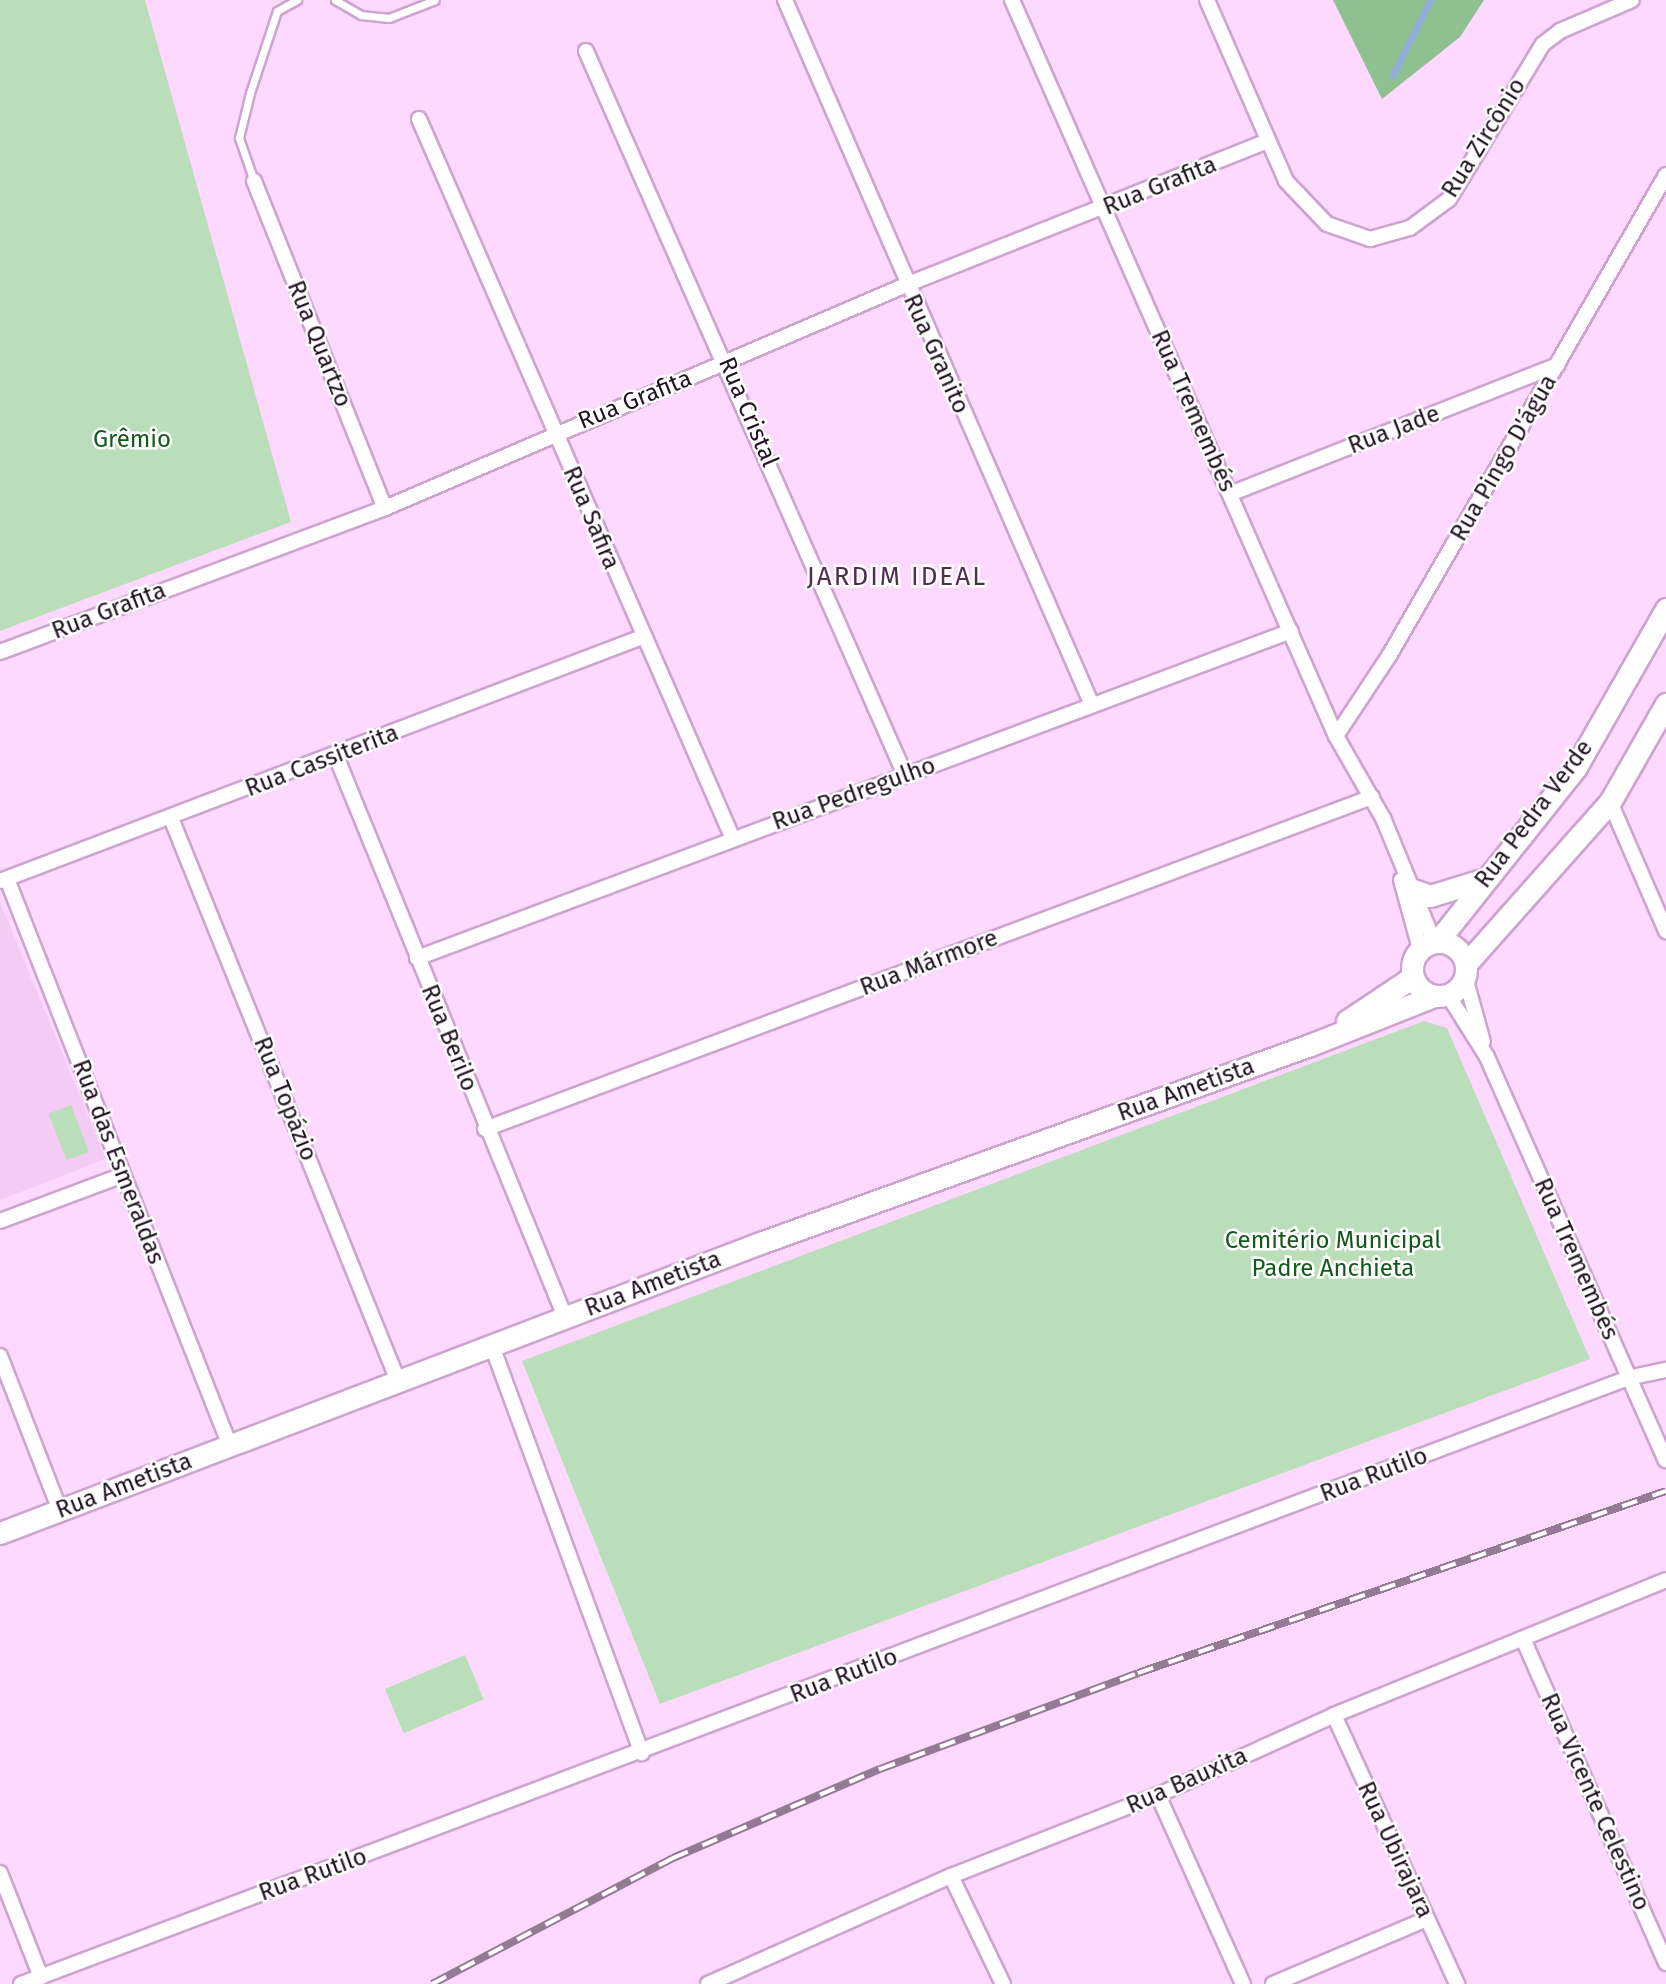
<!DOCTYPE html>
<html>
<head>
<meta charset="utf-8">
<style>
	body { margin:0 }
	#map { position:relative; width:1666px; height:1984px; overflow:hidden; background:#fdd9ff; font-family:"Fira Sans",sans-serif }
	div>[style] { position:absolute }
	.built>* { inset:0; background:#f3cbf5 }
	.green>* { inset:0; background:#badeb9; transform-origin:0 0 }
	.forest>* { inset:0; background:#8fc08f }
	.stream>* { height:6px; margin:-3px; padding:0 3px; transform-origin:3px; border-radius:3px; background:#91abe3 }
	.roads { filter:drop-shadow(2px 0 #cda3d0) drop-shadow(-2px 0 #cda3d0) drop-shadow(0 2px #cda3d0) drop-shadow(0 -2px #cda3d0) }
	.lane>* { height:7px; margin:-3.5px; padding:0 3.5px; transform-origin:3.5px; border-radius:3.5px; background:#fff }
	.street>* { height:14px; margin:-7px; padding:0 7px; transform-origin:7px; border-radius:7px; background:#fff }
	.secondary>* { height:21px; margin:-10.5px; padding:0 10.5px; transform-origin:10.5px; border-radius:10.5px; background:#fff }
	.secondary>.ring { margin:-10.5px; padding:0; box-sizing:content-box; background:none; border:21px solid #fff; border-radius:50% }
	.rail>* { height:8px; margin-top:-4px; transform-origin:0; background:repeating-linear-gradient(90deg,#fff 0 16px,#957a96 0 32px); box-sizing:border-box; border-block:2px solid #957a96 }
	span { translate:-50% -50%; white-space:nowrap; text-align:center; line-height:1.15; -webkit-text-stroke:5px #fff; paint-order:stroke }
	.street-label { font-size:24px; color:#201021 }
	.park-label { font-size:24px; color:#13591b }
	.neighbourhood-label { font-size:26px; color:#512d54; letter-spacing:2px }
</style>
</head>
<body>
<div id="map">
	<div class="built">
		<i style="clip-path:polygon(0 902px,106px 1159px,0 1200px)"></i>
	</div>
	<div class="green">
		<i style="clip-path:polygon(0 0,145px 0,291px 522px,0 631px)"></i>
		<i style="clip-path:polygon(1424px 1021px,1447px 1028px,1590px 1359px,660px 1704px,522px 1361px)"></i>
		<i style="left:71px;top:1105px;width:50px;height:24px;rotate:69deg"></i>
		<i style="left:465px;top:1655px;width:48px;height:87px;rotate:67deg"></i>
	</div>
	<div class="forest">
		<i style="clip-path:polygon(1333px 0,1484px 0,1460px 37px,1382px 99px)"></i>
	</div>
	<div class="stream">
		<i style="left:1393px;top:76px;width:85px;rotate:-63.4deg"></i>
	</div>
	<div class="roads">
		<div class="lane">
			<i style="left:335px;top:0;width:30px;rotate:30deg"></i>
			<i style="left:361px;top:15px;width:28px;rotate:6deg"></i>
			<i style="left:389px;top:18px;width:49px;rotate:-21.4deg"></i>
			<i style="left:254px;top:181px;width:46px;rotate:-109.2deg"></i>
			<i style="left:239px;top:138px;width:46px;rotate:-76.3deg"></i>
			<i style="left:250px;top:93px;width:86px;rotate:-71.8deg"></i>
			<i style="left:277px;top:11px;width:23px;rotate:-29deg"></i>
		</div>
		<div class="street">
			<i style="left:785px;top:0;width:769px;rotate:66.47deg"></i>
			<i style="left:1012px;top:0;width:804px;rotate:66.24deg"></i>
			<i style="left:1336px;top:736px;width:95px;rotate:60.2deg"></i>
			<i style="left:1383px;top:818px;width:134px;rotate:67.6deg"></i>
			<i style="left:1207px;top:0;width:197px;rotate:66.4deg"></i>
			<i style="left:1286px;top:181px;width:59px;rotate:46.4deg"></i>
			<i style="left:1327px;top:224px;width:46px;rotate:19.2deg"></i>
			<i style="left:1370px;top:239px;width:41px;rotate:-15.4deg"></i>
			<i style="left:1410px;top:228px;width:49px;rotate:-36.6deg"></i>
			<i style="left:1449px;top:199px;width:181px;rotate:-58.8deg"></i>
			<i style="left:1543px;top:44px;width:21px;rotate:-37deg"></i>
			<i style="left:1560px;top:31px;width:78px;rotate:-23.3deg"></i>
			<i style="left:586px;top:51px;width:791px;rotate:66.22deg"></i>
			<i style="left:419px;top:119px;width:785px;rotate:66.44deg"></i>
			<i style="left:254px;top:181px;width:352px;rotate:68.2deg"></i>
			<i style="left:1230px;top:494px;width:352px;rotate:-21.5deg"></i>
			<i style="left:0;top:652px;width:411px;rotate:-20.5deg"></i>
			<i style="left:385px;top:508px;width:567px;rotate:-23.17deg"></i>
			<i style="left:906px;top:285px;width:389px;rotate:-21.7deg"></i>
			<i style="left:1336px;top:736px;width:96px;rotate:-56.5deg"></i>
			<i style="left:1389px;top:656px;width:555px;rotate:-60.06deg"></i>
			<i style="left:336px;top:756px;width:606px;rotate:67.79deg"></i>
			<i style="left:1610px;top:802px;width:141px;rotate:66.5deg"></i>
			<i style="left:171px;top:818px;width:607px;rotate:68.04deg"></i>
			<i style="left:7px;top:879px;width:609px;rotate:68.53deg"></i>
			<i style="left:1401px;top:880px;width:72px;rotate:74.6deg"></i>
			<i style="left:0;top:881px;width:687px;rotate:-20.81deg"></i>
			<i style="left:417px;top:958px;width:933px;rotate:-20.51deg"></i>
			<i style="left:1465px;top:977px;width:67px;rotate:74.5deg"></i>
			<i style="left:1448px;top:995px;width:73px;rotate:57.8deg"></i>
			<i style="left:1487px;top:1057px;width:441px;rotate:66.1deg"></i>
			<i style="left:485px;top:1129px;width:947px;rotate:-20.52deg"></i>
			<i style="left:0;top:1221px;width:131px;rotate:-20.5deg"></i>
			<i style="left:492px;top:1346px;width:434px;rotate:69.8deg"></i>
			<i style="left:0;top:1356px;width:166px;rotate:68.8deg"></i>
			<i style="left:1524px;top:1641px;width:352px;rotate:66.2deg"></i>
			<i style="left:1334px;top:1715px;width:296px;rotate:65.4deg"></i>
			<i style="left:1158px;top:1795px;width:207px;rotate:65.8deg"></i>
			<i style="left:0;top:1873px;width:112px;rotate:68.5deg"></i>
			<i style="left:951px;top:1876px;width:120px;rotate:64.3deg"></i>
			<i style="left:21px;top:1984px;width:1717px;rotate:-20.66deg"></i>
			<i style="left:1628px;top:1378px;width:39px;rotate:-12deg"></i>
			<i style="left:708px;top:1984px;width:266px;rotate:-24deg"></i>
			<i style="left:951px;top:1876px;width:222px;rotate:-21.4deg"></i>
			<i style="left:1158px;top:1795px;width:193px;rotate:-24.4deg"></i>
			<i style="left:1334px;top:1715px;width:358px;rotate:-22.1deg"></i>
			<i style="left:1273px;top:1984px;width:167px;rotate:-22.9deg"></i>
		</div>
		<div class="secondary">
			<i style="left:1413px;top:890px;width:18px;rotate:19deg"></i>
			<i style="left:1430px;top:896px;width:54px;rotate:-17.1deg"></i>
			<i class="ring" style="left:1412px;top:942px;width:33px;height:33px"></i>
			<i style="left:1437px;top:942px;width:223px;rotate:-51.5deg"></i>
			<i style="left:1576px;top:767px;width:182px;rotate:-60.3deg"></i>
			<i style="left:1466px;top:964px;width:217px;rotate:-48.4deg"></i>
			<i style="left:1610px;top:802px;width:113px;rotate:-60.3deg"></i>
			<i style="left:1347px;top:1021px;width:79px;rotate:-33.7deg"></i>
			<i style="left:0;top:1533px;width:817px;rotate:-20.88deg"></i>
			<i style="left:763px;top:1242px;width:581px;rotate:-19.81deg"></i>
			<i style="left:1310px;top:1045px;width:133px;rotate:-21.6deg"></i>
		</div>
	</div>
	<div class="rail">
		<i style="left:432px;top:1984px;width:272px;rotate:-27.6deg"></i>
		<i style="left:673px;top:1858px;width:225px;rotate:-23.3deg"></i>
		<i style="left:880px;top:1769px;width:275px;rotate:-20.4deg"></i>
		<i style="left:1138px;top:1673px;width:558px;rotate:-19.02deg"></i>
	</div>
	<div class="street-label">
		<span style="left:1484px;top:138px;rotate:-58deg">Rua Zircônio</span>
		<span style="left:1160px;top:186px;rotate:-22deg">Rua Grafita</span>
		<span style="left:319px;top:344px;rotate:68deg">Rua Quartzo</span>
		<span style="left:936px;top:354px;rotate:66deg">Rua Granito</span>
		<span style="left:635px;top:400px;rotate:-22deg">Rua Grafita</span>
		<span style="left:1193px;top:411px;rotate:66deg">Rua Tremembés</span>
		<span style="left:748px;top:412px;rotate:67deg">Rua Cristal</span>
		<span style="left:1394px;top:430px;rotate:-21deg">Rua Jade</span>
		<span style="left:1504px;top:458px;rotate:-60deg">Rua Pingo D'água</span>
		<span style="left:591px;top:518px;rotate:67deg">Rua Safira</span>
		<span style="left:109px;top:611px;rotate:-21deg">Rua Grafita</span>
		<span style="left:322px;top:761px;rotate:-21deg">Rua Cassiterita</span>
		<span style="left:854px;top:794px;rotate:-20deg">Rua Pedregulho</span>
		<span style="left:1534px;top:814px;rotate:-53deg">Rua Pedra Verde</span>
		<span style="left:929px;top:963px;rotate:-21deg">Rua Mármore</span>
		<span style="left:449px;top:1038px;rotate:68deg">Rua Berilo</span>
		<span style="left:1186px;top:1090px;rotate:-20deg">Rua Ametista</span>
		<span style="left:285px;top:1099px;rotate:68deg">Rua Topázio</span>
		<span style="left:118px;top:1162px;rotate:69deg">Rua das Esmeraldas</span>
		<span style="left:1576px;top:1259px;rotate:66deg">Rua Tremembés</span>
		<span style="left:653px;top:1284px;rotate:-21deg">Rua Ametista</span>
		<span style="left:1374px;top:1475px;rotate:-21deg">Rua Rutilo</span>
		<span style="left:124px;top:1486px;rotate:-21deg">Rua Ametista</span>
		<span style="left:844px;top:1676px;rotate:-21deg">Rua Rutilo</span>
		<span style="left:1187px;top:1781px;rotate:-24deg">Rua Bauxita</span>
		<span style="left:1595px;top:1802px;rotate:66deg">Rua Vicente Celestino</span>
		<span style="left:1395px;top:1850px;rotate:65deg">Rua Ubirajara</span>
		<span style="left:313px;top:1875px;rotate:-20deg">Rua Rutilo</span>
	</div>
	<div class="park-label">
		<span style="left:132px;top:440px">Grêmio</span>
		<span style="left:1333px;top:1255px">Cemitério Municipal<br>Padre Anchieta</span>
	</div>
	<div class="neighbourhood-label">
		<span style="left:897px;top:577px">JARDIM IDEAL</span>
	</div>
</div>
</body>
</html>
